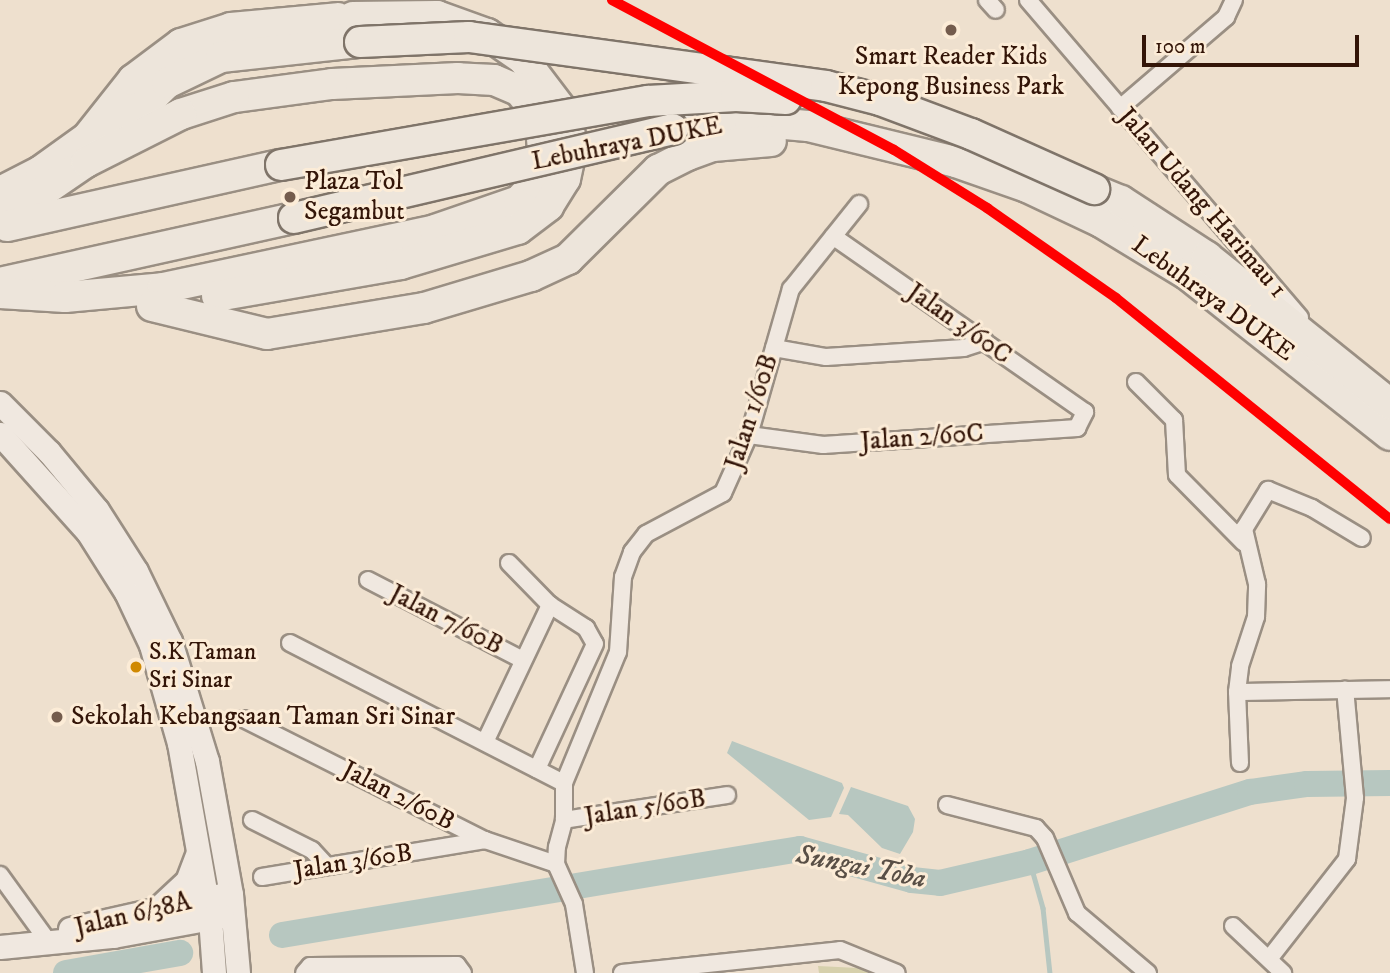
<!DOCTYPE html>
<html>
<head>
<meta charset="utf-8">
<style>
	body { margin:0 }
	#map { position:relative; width:1390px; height:973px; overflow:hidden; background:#eee0ce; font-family:"IM FELL DW Pica",serif }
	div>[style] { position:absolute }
	.green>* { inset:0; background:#d6d0ac }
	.water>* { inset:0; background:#b7c7c0 }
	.stream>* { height:4.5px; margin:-2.25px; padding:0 2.25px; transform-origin:2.25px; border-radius:2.25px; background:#b7c7c0 }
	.river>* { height:26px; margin:-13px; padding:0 13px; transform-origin:13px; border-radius:13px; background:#b7c7c0 }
	.roads { filter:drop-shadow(2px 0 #9a8f83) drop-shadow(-2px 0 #9a8f83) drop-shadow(0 2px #9a8f83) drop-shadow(0 -2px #9a8f83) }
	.street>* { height:16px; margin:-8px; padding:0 8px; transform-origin:8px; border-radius:8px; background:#f0e8e0 }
	.secondary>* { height:23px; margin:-11.5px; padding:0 11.5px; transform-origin:11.5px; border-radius:11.5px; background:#f0e8e0 }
	.highway>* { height:30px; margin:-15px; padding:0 15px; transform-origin:15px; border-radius:15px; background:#ede5db }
	.bridges { filter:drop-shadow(2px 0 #7f7469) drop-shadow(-2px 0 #7f7469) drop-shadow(0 2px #7f7469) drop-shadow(0 -2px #7f7469) }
	.highway-bridge>* { height:30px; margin:-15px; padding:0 15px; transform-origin:15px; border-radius:15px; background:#ede5db }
	.rail-1>* { height:10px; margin:-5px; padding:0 5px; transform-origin:5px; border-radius:5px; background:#f00 }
	.dots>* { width:19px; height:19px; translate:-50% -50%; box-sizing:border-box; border:4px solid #fcecd7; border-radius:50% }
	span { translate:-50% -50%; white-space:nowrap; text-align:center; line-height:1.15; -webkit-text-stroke:6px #fcecd7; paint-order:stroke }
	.bus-label { font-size:24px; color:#331508 }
	.left { translate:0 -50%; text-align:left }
	.poi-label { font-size:26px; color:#331508 }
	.street-label { font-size:26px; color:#331508 }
	.water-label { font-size:28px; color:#594f46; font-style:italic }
	.scale { position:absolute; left:1142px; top:35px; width:217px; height:32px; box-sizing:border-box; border:4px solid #331508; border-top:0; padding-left:9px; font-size:21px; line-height:24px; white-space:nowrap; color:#331508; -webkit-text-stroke:5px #fcecd7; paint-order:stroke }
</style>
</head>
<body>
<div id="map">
	<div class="green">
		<i style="clip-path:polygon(818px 966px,858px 968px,869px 973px,819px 973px)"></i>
	</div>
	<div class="water">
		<i style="clip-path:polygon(732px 741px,842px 783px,844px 788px,831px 817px,809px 820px,727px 753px)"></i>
		<i style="clip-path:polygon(851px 787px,908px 806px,915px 819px,913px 832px,900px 854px,882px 848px,848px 815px,839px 814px)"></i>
	</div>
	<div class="stream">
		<i style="left:1030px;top:862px;width:48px;rotate:74.2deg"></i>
		<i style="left:1043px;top:908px;width:65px;rotate:83.9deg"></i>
	</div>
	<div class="river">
		<i style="left:282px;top:935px;width:525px;rotate:-9.43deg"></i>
		<i style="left:800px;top:849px;width:116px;rotate:15.5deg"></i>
		<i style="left:912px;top:880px;width:28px;rotate:6deg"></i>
		<i style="left:940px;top:883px;width:92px;rotate:-13.1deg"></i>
		<i style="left:1030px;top:862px;width:231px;rotate:-17.7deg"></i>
		<i style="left:1250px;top:792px;width:58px;rotate:-8deg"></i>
		<i style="left:1307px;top:784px;width:83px;rotate:-0.7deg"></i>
		<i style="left:66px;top:973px;width:116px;rotate:-10deg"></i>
	</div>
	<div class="roads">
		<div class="street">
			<i style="left:987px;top:0;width:13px;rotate:48deg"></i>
			<i style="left:1028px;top:0;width:418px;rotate:49.4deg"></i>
			<i style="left:1120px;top:108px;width:140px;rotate:-40.6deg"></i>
			<i style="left:1226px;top:17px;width:19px;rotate:-65deg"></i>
			<i style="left:774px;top:348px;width:53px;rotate:9.8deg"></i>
			<i style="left:826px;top:357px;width:138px;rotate:-3.7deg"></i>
			<i style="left:964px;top:348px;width:22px;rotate:-18deg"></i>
			<i style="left:1136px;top:382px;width:54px;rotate:45deg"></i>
			<i style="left:1174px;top:420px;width:55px;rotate:86.9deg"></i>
			<i style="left:1177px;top:475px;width:95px;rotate:45.4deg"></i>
			<i style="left:749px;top:435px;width:75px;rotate:7.7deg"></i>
			<i style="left:823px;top:445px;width:255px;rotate:-3.8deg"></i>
			<i style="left:1077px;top:428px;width:18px;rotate:-63deg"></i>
			<i style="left:1085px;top:412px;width:307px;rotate:-145.1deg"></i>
			<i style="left:509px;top:563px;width:59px;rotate:45.7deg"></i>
			<i style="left:550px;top:605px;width:43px;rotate:32.6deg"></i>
			<i style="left:586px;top:628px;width:18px;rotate:61deg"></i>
			<i style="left:595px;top:644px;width:138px;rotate:114.9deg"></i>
			<i style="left:368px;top:580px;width:174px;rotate:27.3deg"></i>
			<i style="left:290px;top:643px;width:308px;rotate:27.1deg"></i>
			<i style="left:1237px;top:692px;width:153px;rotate:-1.1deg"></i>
			<i style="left:244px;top:719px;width:270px;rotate:26.7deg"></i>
			<i style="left:485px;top:840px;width:75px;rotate:18.7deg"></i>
			<i style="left:485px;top:742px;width:152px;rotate:-64.6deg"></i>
			<i style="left:1240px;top:763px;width:71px;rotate:-92.4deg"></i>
			<i style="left:1237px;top:692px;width:26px;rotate:-83deg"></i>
			<i style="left:1240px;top:666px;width:52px;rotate:-71.9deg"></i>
			<i style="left:1256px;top:617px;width:33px;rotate:-88deg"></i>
			<i style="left:1257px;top:584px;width:57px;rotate:-103.3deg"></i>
			<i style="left:1244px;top:529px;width:46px;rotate:-58.4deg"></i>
			<i style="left:1268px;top:490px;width:48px;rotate:22.2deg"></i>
			<i style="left:1312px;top:508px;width:58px;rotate:31deg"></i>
			<i style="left:947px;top:805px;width:92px;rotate:14.5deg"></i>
			<i style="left:1036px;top:828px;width:13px;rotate:48deg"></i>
			<i style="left:1045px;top:838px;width:82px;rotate:66.9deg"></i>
			<i style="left:1077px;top:913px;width:93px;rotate:40.2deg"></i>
			<i style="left:252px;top:820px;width:67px;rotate:26.6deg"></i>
			<i style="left:312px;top:850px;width:22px;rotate:47deg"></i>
			<i style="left:564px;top:820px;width:165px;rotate:-8.7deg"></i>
			<i style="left:0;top:875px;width:80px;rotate:54.1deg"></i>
			<i style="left:262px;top:877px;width:226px;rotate:-9.4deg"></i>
			<i style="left:1233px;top:926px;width:69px;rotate:43.2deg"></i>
			<i style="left:1269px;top:959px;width:127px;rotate:-52deg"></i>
			<i style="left:1347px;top:859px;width:62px;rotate:-82.5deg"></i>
			<i style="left:1355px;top:798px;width:109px;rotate:-95.2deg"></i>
			<i style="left:304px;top:973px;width:9px;rotate:-49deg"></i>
			<i style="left:310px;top:966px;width:147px;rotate:-0.4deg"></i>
			<i style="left:457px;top:965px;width:10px;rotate:53deg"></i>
			<i style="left:585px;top:973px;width:70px;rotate:-99.1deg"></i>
			<i style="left:574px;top:904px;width:44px;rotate:-114.2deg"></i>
			<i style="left:556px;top:864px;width:17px;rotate:-87deg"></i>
			<i style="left:557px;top:847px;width:28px;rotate:-75deg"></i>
			<i style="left:564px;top:820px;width:37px;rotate:-90deg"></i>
			<i style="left:564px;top:783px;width:142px;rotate:-67.6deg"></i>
			<i style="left:618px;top:652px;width:75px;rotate:-86.2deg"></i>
			<i style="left:623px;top:577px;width:27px;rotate:-70deg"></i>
			<i style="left:632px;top:552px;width:23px;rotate:-52deg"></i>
			<i style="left:646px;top:534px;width:87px;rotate:-28deg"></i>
			<i style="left:723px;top:493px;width:64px;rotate:-65.9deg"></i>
			<i style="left:749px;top:435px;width:152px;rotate:-74deg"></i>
			<i style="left:791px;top:289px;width:109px;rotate:-51.3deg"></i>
			<i style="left:622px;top:973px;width:219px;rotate:-6deg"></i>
			<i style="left:840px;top:950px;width:61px;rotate:22deg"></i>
		</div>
		<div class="secondary">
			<i style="left:0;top:403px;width:69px;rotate:45deg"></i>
			<i style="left:49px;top:452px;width:75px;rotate:50.4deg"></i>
			<i style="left:97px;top:510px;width:72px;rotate:57.4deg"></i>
			<i style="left:136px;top:571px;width:78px;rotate:64.1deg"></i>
			<i style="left:170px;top:641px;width:126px;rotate:72.9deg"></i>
			<i style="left:207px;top:761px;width:135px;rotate:79.8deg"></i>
			<i style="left:231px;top:894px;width:79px;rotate:84.9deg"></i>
			<i style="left:0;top:434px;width:132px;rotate:48.1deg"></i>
			<i style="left:88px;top:532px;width:71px;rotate:57.7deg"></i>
			<i style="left:126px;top:592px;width:59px;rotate:64.7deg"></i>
			<i style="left:151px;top:645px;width:102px;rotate:74.1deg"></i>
			<i style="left:179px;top:743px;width:178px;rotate:80deg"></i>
			<i style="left:210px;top:918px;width:55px;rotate:85.8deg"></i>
			<i style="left:158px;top:908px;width:40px;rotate:-43deg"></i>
			<i style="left:187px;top:881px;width:30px;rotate:-69deg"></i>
			<i style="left:70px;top:929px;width:155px;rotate:-12.7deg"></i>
			<i style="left:0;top:947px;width:114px;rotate:-5.6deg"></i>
			<i style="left:113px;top:936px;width:111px;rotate:-10.4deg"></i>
		</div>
		<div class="highway">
			<i style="left:673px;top:129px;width:77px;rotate:-5.9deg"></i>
			<i style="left:750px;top:121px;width:58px;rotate:4.9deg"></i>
			<i style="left:808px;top:126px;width:152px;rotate:13.7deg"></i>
			<i style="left:956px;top:162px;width:75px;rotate:19.4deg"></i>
			<i style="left:1027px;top:187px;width:82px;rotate:25.3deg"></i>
			<i style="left:1101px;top:222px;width:100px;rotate:31.2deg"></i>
			<i style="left:1187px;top:274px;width:259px;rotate:38.4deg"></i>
			<i style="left:1072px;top:181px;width:53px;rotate:22.2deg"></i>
			<i style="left:1121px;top:201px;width:103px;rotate:33.1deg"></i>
			<i style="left:1207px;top:257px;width:235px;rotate:38.8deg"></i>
			<i style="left:0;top:192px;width:46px;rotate:-27.1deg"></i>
			<i style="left:41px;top:171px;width:57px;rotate:-35.7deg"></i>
			<i style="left:87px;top:138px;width:74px;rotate:-51.6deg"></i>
			<i style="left:133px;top:80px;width:60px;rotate:-36.9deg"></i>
			<i style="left:181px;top:44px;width:52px;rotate:-17.7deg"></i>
			<i style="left:231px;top:28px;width:107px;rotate:-5.3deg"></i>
			<i style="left:0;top:221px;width:104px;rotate:-34.5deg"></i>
			<i style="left:86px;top:162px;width:113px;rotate:-44.3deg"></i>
			<i style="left:167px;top:83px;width:60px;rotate:-25.7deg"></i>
			<i style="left:221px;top:57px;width:140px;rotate:-6.2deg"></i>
			<i style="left:7px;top:226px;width:281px;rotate:-12.6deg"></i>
			<i style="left:0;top:283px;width:301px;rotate:-12.5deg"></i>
			<i style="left:0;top:293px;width:65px;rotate:3.5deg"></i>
			<i style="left:65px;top:297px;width:98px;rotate:-5.2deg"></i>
			<i style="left:163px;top:288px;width:278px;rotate:-12deg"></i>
			<i style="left:435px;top:230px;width:89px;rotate:-19deg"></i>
			<i style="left:519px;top:201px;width:25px;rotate:-48deg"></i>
			<i style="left:536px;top:182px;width:22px;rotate:-69deg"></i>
			<i style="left:544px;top:161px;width:44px;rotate:-95.2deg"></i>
			<i style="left:540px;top:117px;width:33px;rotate:-128deg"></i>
			<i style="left:520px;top:91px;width:28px;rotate:-157deg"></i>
			<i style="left:494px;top:80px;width:36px;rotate:-177deg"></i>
			<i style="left:458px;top:78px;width:126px;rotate:177.3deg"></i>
			<i style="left:332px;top:84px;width:99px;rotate:172.4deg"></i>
			<i style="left:234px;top:97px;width:56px;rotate:162.2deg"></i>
			<i style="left:181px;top:114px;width:106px;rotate:153.2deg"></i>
			<i style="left:217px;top:296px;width:187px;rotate:-9.9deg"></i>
			<i style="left:401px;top:264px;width:122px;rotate:-16.7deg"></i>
			<i style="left:518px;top:229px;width:38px;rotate:-37deg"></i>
			<i style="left:548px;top:206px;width:32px;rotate:-58deg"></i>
			<i style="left:565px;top:179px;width:30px;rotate:-78deg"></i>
			<i style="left:571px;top:150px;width:32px;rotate:-95deg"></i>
			<i style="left:568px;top:118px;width:74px;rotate:-127.3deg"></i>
			<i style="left:523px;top:59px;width:44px;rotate:-145.2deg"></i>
			<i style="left:487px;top:34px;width:53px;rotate:-160.2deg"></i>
			<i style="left:437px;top:16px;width:84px;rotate:179.3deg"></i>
			<i style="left:152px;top:306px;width:118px;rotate:13.7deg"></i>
			<i style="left:267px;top:334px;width:159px;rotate:-9.4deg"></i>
			<i style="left:424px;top:308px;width:112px;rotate:-16.7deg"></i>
			<i style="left:531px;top:276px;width:41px;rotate:-24.7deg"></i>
			<i style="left:568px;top:259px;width:127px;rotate:-44.7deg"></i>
			<i style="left:658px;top:170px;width:34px;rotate:-27deg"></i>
			<i style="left:688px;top:155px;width:27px;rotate:-20deg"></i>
			<i style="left:713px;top:146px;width:58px;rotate:-4.9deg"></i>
		</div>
	</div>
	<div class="bridges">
		<div class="highway-bridge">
			<i style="left:360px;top:42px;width:109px;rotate:-2.6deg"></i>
			<i style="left:469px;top:37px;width:360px;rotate:7.8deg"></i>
			<i style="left:826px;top:86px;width:56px;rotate:14.5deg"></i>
			<i style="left:880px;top:100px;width:97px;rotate:20.5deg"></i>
			<i style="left:971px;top:134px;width:135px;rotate:24.1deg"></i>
			<i style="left:281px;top:165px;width:373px;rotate:-9.9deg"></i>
			<i style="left:648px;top:101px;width:88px;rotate:-3.3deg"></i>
			<i style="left:736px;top:96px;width:50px;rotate:3.4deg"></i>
			<i style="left:294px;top:218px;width:389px;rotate:-13.2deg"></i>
		</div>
	</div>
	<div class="rail-1">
		<i style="left:612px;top:0;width:319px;rotate:28deg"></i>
		<i style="left:894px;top:150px;width:110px;rotate:31.9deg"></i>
		<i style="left:987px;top:208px;width:157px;rotate:34.9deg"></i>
		<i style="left:1116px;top:298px;width:352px;rotate:38.9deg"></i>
	</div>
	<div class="dots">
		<i style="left:951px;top:30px;background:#745c4d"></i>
		<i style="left:290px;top:197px;background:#745c4d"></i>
		<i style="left:136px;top:667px;background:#d08902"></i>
		<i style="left:57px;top:717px;background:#745c4d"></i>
	</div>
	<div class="bus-label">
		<span class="left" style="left:149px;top:667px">S.K Taman<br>Sri Sinar</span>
	</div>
	<div class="poi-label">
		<span style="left:951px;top:72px">Smart Reader Kids<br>Kepong Business Park</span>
		<span class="left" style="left:304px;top:197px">Plaza Tol<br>Segambut</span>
		<span class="left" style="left:71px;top:717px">Sekolah Kebangsaan Taman Sri Sinar</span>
	</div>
	<div class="street-label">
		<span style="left:627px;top:144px;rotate:-11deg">Lebuhraya DUKE</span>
		<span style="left:1202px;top:203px;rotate:49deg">Jalan Udang Harimau 1</span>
		<span style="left:1213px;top:299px;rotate:36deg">Lebuhraya DUKE</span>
		<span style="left:959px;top:324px;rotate:35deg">Jalan 3/60C</span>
		<span style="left:752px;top:412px;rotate:-72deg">Jalan 1/60B</span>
		<span style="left:922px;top:438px;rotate:-4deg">Jalan 2/60C</span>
		<span style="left:446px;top:620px;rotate:27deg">Jalan 7/60B</span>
		<span style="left:398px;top:796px;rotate:27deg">Jalan 2/60B</span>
		<span style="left:645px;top:808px;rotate:-9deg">Jalan 5/60B</span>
		<span style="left:353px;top:862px;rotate:-9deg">Jalan 3/60B</span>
		<span style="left:133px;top:915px;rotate:-13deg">Jalan 6/38A</span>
	</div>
	<div class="water-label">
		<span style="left:861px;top:867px;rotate:11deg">Sungai Toba</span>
	</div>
	<div class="scale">100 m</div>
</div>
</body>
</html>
